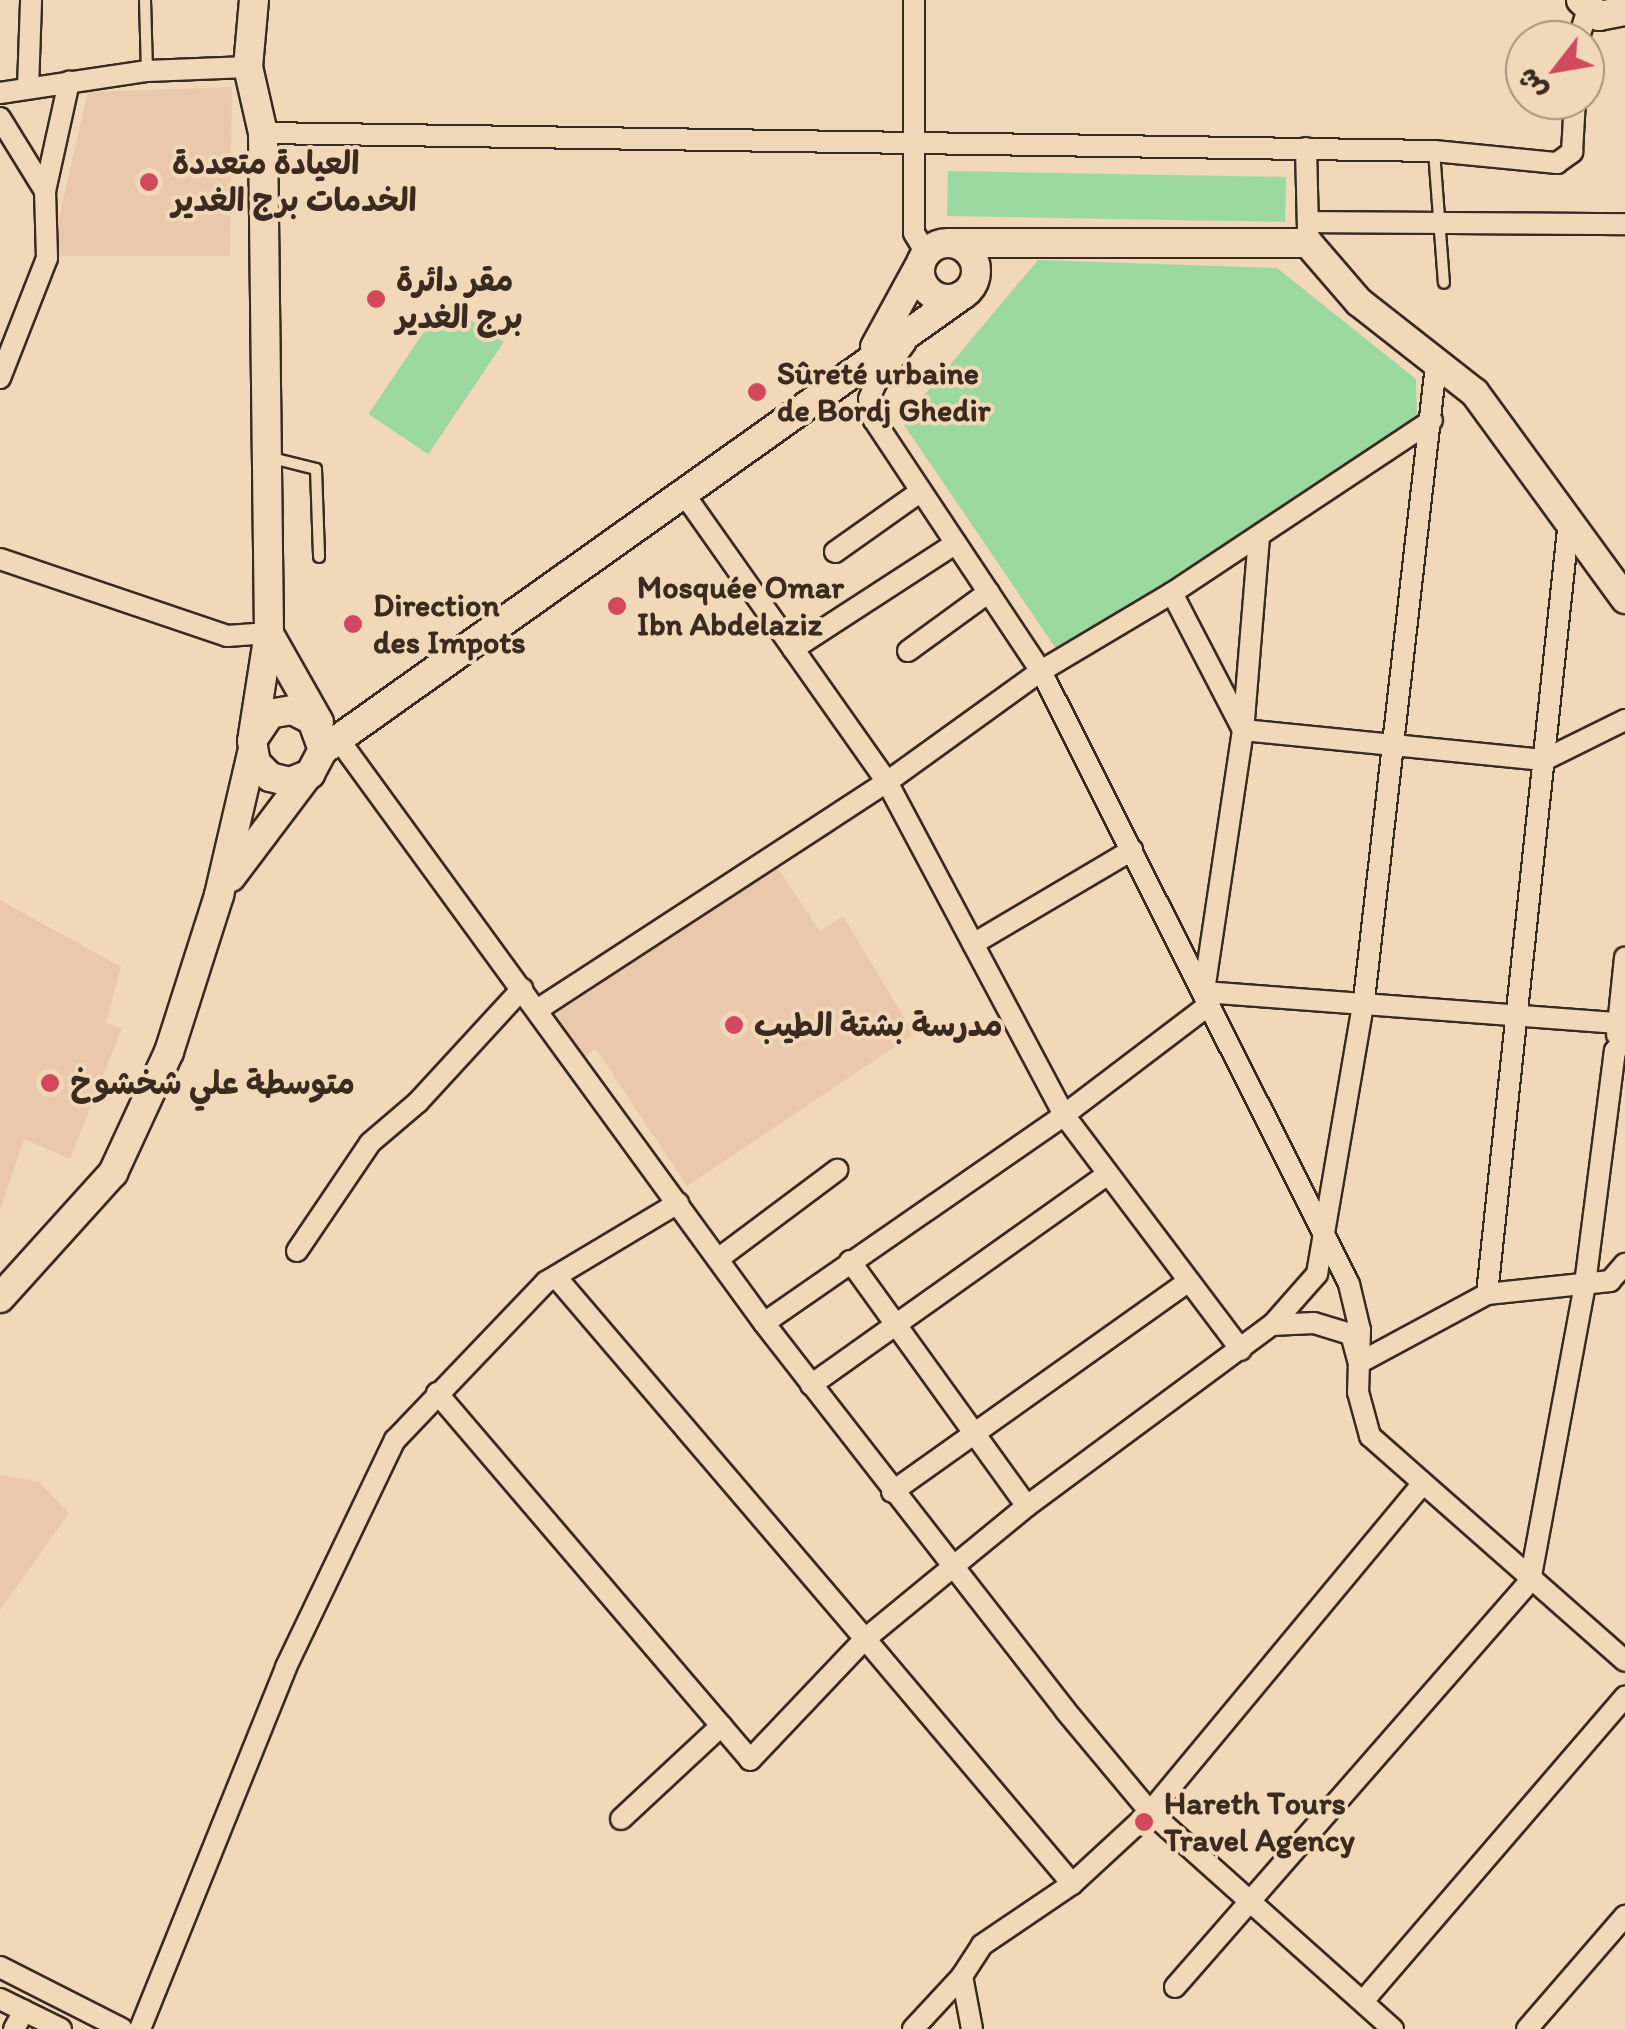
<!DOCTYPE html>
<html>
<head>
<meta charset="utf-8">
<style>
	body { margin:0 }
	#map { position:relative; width:1625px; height:2029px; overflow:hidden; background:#f1d8b8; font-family:Itim,"Playpen Sans Arabic",sans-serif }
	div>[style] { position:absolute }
	.built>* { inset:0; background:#e9c8ac }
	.green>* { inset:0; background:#9cd9a1; transform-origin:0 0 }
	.roads { filter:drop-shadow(2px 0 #3b2a1e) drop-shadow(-2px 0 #3b2a1e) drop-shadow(0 2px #3b2a1e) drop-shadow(0 -2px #3b2a1e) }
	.lane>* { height:10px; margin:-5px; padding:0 5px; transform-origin:5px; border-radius:5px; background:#f1d8b8 }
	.street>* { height:20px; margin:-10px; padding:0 10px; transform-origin:10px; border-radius:10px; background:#f1d8b8 }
	.secondary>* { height:28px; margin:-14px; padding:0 14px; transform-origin:14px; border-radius:14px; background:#f1d8b8 }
	.secondary>.ring { margin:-14px; padding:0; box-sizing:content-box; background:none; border:28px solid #f1d8b8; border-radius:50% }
	.dots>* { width:28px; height:28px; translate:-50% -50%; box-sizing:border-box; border:5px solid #f1d8b8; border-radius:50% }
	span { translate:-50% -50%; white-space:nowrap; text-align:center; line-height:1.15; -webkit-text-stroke:8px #f1d8b8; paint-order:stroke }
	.poi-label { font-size:32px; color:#3b2a1e; font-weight:700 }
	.left { translate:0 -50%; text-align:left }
	.north { position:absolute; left:1505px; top:20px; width:100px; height:100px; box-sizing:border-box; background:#f1d8b8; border:2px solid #a8927a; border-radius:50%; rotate:239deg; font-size:28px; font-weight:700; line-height:40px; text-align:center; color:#3b2a1e }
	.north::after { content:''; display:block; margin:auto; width:35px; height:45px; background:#d1495b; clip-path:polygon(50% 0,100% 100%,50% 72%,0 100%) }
</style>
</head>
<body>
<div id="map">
	<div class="built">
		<i style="clip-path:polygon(232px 87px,230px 256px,50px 256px,88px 92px)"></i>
		<i style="clip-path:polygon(773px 861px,820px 931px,843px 916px,914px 1034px,687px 1186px,596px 1049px,582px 1058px,554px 1015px,577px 1000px,574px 994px)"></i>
		<i style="clip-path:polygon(0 900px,121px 967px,106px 1023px,122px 1028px,70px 1159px,24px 1139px,0 1210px)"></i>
		<i style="clip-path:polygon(0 1475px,39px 1482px,69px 1513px,0 1610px)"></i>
	</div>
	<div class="green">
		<i style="left:948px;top:171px;width:338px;height:45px;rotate:1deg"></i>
		<i style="clip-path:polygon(1038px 260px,1277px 268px,1416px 379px,1417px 417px,1164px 592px,1059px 653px,902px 422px)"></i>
		<i style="left:444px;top:302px;width:72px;height:135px;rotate:34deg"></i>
	</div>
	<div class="roads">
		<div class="lane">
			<i style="left:145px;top:0;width:71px;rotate:88.4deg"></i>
			<i style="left:1434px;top:151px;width:132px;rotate:85.7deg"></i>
			<i style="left:268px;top:457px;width:49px;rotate:14deg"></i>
			<i style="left:316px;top:469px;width:88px;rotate:88deg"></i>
		</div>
		<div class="street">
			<i style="left:914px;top:0;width:233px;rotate:90deg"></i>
			<i style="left:914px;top:233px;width:26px;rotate:59deg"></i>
			<i style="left:1578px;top:40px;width:32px;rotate:-72deg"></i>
			<i style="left:28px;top:88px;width:88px;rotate:-88deg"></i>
			<i style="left:0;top:93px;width:149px;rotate:-8.5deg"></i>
			<i style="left:147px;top:71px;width:101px;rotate:-2.3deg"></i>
			<i style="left:0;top:118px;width:86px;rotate:58.3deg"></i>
			<i style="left:263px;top:133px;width:1171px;rotate:0.88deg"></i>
			<i style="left:1434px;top:151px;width:124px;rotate:5.6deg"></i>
			<i style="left:1557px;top:163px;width:19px;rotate:-36deg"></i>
			<i style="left:1572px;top:152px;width:52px;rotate:-86.7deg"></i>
			<i style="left:1306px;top:148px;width:83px;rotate:88.6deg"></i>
			<i style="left:1308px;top:222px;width:317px;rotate:0.4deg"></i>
			<i style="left:906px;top:342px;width:51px;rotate:126.2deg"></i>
			<i style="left:876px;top:383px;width:17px;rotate:114deg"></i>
			<i style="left:869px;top:399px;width:22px;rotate:77deg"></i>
			<i style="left:874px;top:420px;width:301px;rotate:56.4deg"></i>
			<i style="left:1041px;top:671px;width:686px;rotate:63.32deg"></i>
			<i style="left:1349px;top:1284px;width:47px;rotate:76.6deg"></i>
			<i style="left:1360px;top:1330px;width:62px;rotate:91.8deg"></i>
			<i style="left:1358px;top:1392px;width:46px;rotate:74.7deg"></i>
			<i style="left:1370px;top:1436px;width:340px;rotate:41.4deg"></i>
			<i style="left:0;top:378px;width:129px;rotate:-68.6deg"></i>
			<i style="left:47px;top:258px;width:67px;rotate:-91.7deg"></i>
			<i style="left:45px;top:191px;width:112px;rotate:-77.6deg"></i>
			<i style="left:684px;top:494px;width:352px;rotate:54.8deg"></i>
			<i style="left:887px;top:782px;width:377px;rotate:62deg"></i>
			<i style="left:1064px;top:1115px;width:294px;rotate:53deg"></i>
			<i style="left:1259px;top:537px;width:194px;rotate:94.7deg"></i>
			<i style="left:1243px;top:730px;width:265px;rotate:98.5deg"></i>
			<i style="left:1204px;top:992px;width:415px;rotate:4.3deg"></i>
			<i style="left:835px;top:552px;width:105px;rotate:-35.3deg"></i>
			<i style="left:0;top:559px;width:240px;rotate:18.7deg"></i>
			<i style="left:227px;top:636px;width:42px;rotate:-4.1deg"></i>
			<i style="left:1172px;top:593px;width:154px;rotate:62.6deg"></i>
			<i style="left:1243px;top:730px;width:302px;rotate:5.7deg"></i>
			<i style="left:1544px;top:760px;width:90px;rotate:-26.3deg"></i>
			<i style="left:793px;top:649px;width:194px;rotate:-33deg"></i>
			<i style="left:908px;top:651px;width:100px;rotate:-36.1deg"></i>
			<i style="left:339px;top:740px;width:721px;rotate:53.91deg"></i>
			<i style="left:764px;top:1323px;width:490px;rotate:52.1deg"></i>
			<i style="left:1065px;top:1710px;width:133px;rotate:50.2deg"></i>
			<i style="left:1150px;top:1812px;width:326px;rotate:41.8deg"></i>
			<i style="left:973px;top:944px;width:185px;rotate:-30.6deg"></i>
			<i style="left:537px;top:1010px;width:418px;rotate:-33.1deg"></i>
			<i style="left:887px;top:782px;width:190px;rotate:-35.8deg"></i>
			<i style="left:1041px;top:671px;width:152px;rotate:-30.8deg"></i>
			<i style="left:1172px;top:593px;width:312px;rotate:-33.6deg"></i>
			<i style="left:1617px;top:1035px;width:78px;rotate:-84.1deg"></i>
			<i style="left:297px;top:1251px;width:130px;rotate:-55.9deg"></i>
			<i style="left:370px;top:1143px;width:63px;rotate:-40.5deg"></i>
			<i style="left:418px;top:1102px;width:154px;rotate:-47.4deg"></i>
			<i style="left:718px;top:1259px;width:149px;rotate:-36.8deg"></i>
			<i style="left:850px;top:1261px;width:302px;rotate:54.2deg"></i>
			<i style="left:556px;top:1277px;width:476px;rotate:49.5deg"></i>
			<i style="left:1487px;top:1294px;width:768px;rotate:-83.95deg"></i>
			<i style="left:764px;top:1323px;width:365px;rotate:-34.7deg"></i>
			<i style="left:1064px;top:1115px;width:183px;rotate:-37.2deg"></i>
			<i style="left:1272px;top:1325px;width:42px;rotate:-2.7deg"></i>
			<i style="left:1314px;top:1323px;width:39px;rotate:17deg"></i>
			<i style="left:1351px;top:1334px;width:30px;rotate:75deg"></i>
			<i style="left:1359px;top:1363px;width:145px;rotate:-28.3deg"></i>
			<i style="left:1487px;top:1294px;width:124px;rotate:-6deg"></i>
			<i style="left:1610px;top:1281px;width:23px;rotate:-49deg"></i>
			<i style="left:811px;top:1385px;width:364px;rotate:-35.4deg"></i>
			<i style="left:437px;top:1393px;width:482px;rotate:49.5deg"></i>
			<i style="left:750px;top:1760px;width:167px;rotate:-46.5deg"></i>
			<i style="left:865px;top:1639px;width:210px;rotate:-39.4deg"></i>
			<i style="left:1027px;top:1506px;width:305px;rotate:-36.5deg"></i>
			<i style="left:1272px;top:1325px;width:68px;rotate:-48.6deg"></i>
			<i style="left:1317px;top:1274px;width:278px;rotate:-80.3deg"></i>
			<i style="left:1364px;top:1000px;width:639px;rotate:-83.53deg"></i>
			<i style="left:892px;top:1492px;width:364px;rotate:-35.4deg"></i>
			<i style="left:867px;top:1641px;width:318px;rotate:49.8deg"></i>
			<i style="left:621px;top:1819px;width:137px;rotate:-42.9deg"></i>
			<i style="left:0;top:1967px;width:137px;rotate:26.9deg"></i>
			<i style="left:1175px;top:1987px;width:539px;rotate:-48.83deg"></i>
			<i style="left:1530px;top:1581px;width:302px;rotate:-79.5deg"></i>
			<i style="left:1585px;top:1284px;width:235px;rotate:-82.7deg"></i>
			<i style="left:1615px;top:1051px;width:15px;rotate:-48deg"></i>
			<i style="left:0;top:1999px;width:68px;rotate:26.2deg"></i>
			<i style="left:1365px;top:1999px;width:399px;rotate:-49.3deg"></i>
			<i style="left:14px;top:2029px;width:21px;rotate:-61deg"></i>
			<i style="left:140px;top:2029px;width:390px;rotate:-68deg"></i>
			<i style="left:286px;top:1667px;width:252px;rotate:-64.4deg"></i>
			<i style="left:395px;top:1440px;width:219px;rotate:-46.3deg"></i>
			<i style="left:546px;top:1282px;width:154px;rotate:-30.9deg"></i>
			<i style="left:913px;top:2029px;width:72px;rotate:-47.2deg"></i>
			<i style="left:972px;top:2029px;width:54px;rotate:-100.7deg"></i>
			<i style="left:962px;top:1976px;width:37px;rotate:-57deg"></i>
			<i style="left:982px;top:1945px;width:109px;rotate:-34.1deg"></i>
			<i style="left:1072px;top:1884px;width:106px;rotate:-42.7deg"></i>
			<i style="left:1150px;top:1812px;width:423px;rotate:-50.3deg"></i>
			<i style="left:1527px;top:2029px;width:150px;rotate:-49.1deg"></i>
		</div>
		<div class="secondary">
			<i style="left:1581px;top:0;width:24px;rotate:42deg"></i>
			<i style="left:1599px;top:16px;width:26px;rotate:-11deg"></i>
			<i style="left:950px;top:243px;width:358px"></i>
			<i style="left:1308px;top:243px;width:78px;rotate:49.2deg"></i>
			<i style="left:1359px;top:302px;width:147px;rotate:38.1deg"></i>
			<i style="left:1475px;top:393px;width:255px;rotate:53.9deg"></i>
			<i class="ring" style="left:920px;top:243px;width:28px;height:28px"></i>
			<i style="left:875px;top:347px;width:96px;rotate:-61.3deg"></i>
			<i style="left:269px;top:634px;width:101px;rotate:60.4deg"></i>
			<i style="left:253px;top:735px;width:103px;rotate:-81.1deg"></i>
			<i style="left:269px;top:633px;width:500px;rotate:-90.69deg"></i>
			<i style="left:263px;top:133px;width:68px;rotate:-102.8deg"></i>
			<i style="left:248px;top:67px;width:67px;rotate:-84.9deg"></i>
			<i style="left:323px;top:750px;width:32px;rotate:-110deg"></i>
			<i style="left:312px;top:720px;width:22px;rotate:-153deg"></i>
			<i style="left:292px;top:710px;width:22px;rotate:170deg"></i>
			<i style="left:270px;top:714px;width:32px;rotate:124deg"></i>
			<i style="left:252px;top:741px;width:22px;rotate:80deg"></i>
			<i style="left:256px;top:763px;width:20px;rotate:45deg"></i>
			<i style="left:270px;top:777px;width:21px;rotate:14deg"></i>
			<i style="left:290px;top:782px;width:22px;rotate:-22deg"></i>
			<i style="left:310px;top:774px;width:27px;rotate:-62deg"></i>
			<i style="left:323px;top:750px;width:783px;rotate:-35.44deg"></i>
			<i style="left:231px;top:877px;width:126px;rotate:-53deg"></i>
			<i style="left:0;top:1298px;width:169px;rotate:-47.9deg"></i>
			<i style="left:113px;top:1173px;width:133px;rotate:-65.2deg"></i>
			<i style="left:169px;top:1052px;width:165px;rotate:-72.3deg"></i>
			<i style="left:219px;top:895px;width:146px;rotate:-76.9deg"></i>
		</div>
	</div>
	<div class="dots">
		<i style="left:149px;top:182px;background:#d1495b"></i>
		<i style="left:376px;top:299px;background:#d1495b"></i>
		<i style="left:757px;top:392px;background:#d1495b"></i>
		<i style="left:617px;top:606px;background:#d1495b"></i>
		<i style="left:353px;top:624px;background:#d1495b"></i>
		<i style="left:734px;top:1025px;background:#d1495b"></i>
		<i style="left:50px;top:1083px;background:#d1495b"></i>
		<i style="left:1144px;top:1822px;background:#d1495b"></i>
	</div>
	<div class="poi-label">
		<span class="left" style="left:172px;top:182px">العيادة متعددة<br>الخدمات برج الغدير</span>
		<span class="left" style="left:396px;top:299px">مقر دائرة<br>برج الغدير</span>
		<span class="left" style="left:777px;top:392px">Sûreté urbaine<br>de Bordj Ghedir</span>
		<span class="left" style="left:637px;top:606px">Mosquée Omar<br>Ibn Abdelaziz</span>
		<span class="left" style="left:373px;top:624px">Direction<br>des Impots</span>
		<span class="left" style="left:754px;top:1025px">مدرسة بشتة الطيب</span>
		<span class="left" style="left:70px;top:1083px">متوسطة علي شخشوخ</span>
		<span class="left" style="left:1164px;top:1822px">Hareth Tours<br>Travel Agency</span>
	</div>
	<div class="north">ش</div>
</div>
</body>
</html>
